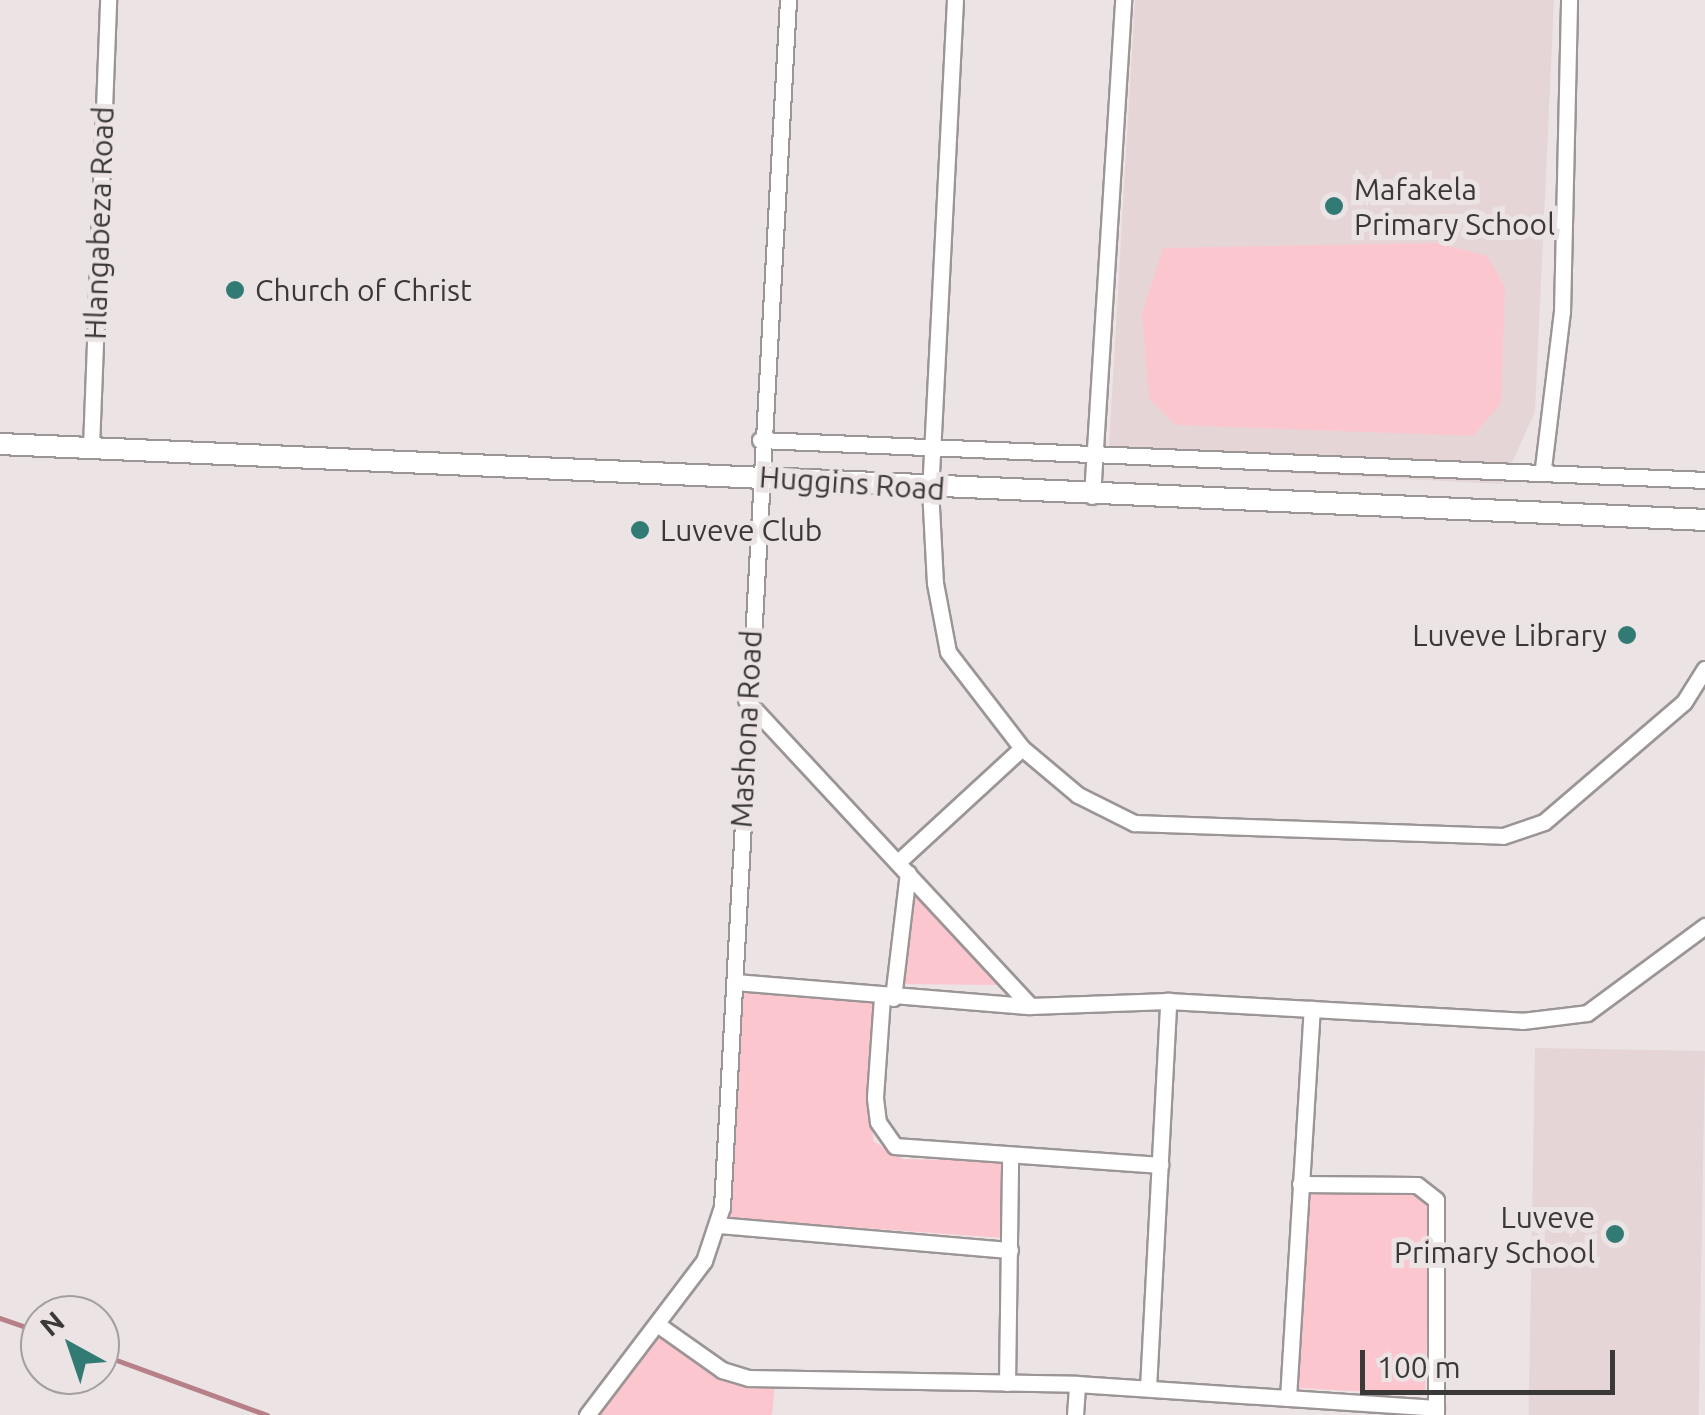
<!DOCTYPE html>
<html>
<head>
<meta charset="utf-8">
<style>
	body { margin:0 }
	#map { position:relative; width:1705px; height:1415px; overflow:hidden; background:#ebe3e4; font-family:Ubuntu,sans-serif }
	div>[style] { position:absolute }
	.built>* { inset:0; background:#e5d5d7; transform-origin:0 0 }
	.green>* { inset:0; background:#fcc6ce }
	.stream>* { height:5px; margin:-2.5px; padding:0 2.5px; transform-origin:2.5px; border-radius:2.5px; background:#b77f88 }
	.roads { filter:drop-shadow(2px 0 #9c9596) drop-shadow(-2px 0 #9c9596) drop-shadow(0 2px #9c9596) drop-shadow(0 -2px #9c9596) }
	.minor>* { height:15px; margin:-7.5px; padding:0 7.5px; transform-origin:7.5px; border-radius:7.5px; background:#fff }
	.tertiary>* { height:20px; margin:-10px; padding:0 10px; transform-origin:10px; border-radius:10px; background:#fff }
	.dots>* { width:28px; height:28px; translate:-50% -50%; box-sizing:border-box; border:5px solid #ebe3e4; border-radius:50% }
	span { translate:-50% -50%; white-space:nowrap; text-align:center; line-height:1.15; -webkit-text-stroke:10px #ebe3e4; paint-order:stroke }
	.poi-label { font-size:30px; color:#3b3838 }
	.left { translate:0 -50%; text-align:left }
	.right { translate:-100% -50%; text-align:right }
	.street-label { font-size:30px; color:#3b3838 }
	.north { position:absolute; left:20px; top:1295px; width:100px; height:100px; box-sizing:border-box; background:#ebe3e4; border:2px solid #a59f9f; border-radius:50%; rotate:320deg; font-size:28px; font-weight:700; line-height:40px; text-align:center; color:#3b3838 }
	.north::after { content:''; display:block; margin:auto; width:35px; height:45px; background:#327a74; clip-path:polygon(50% 0,100% 100%,50% 72%,0 100%) }
	.scale { position:absolute; left:1360px; top:1350px; width:255px; height:45px; box-sizing:border-box; border:5px solid #3b3838; border-top:0; padding-left:12px; font-size:30px; line-height:35px; white-space:nowrap; color:#3b3838; -webkit-text-stroke:8px #ebe3e4; paint-order:stroke }
</style>
</head>
<body>
<div id="map">
	<div class="built">
		<i style="clip-path:polygon(1135px 0,1554px 0,1535px 412px,1502px 484px,1108px 463px)"></i>
		<i style="left:1535px;top:1048px;width:170px;height:367px;rotate:1deg"></i>
	</div>
	<div class="green">
		<i style="clip-path:polygon(1436px 243px,1487px 256px,1505px 287px,1501px 403px,1473px 436px,1176px 425px,1149px 398px,1142px 314px,1163px 248px)"></i>
		<i style="clip-path:polygon(910px 885px,1000px 985px,900px 984px)"></i>
		<i style="clip-path:polygon(741px 989px,875px 1002px,873px 1141px,903px 1159px,1005px 1161px,1003px 1238px,728px 1218px)"></i>
		<i style="clip-path:polygon(1416px 1190px,1431px 1206px,1425px 1395px,1297px 1388px,1307px 1193px)"></i>
		<i style="clip-path:polygon(659px 1334px,718px 1374px,775px 1383px,772px 1415px,596px 1415px)"></i>
	</div>
	<div class="stream">
		<i style="left:0;top:1318px;width:42px;rotate:19.3deg"></i>
		<i style="left:100px;top:1354px;width:178px;rotate:20.1deg"></i>
	</div>
	<div class="roads">
		<div class="minor">
			<i style="left:955px;top:0;width:489px;rotate:92.9deg"></i>
			<i style="left:930px;top:488px;width:95px;rotate:87deg"></i>
			<i style="left:935px;top:583px;width:70px;rotate:79.3deg"></i>
			<i style="left:948px;top:652px;width:121px;rotate:52.4deg"></i>
			<i style="left:1022px;top:748px;width:73px;rotate:40deg"></i>
			<i style="left:1078px;top:795px;width:63px;rotate:26.6deg"></i>
			<i style="left:1134px;top:823px;width:369px;rotate:2deg"></i>
			<i style="left:1503px;top:836px;width:43px;rotate:-18.9deg"></i>
			<i style="left:1544px;top:822px;width:184px;rotate:-40.6deg"></i>
			<i style="left:1684px;top:702px;width:39px;rotate:-58deg"></i>
			<i style="left:760px;top:440px;width:946px;rotate:2.42deg"></i>
			<i style="left:91px;top:447px;width:447px;rotate:-87.8deg"></i>
			<i style="left:1543px;top:468px;width:157px;rotate:-83.1deg"></i>
			<i style="left:1562px;top:312px;width:312px;rotate:-88.7deg"></i>
			<i style="left:1092px;top:496px;width:497px;rotate:-86.4deg"></i>
			<i style="left:746px;top:700px;width:417px;rotate:47.1deg"></i>
			<i style="left:898px;top:862px;width:168px;rotate:-42.6deg"></i>
			<i style="left:735px;top:982px;width:296px;rotate:4.7deg"></i>
			<i style="left:1030px;top:1006px;width:138px;rotate:-2.1deg"></i>
			<i style="left:1168px;top:1001px;width:355px;rotate:3.2deg"></i>
			<i style="left:1522px;top:1021px;width:65px;rotate:-7deg"></i>
			<i style="left:1587px;top:1013px;width:147px;rotate:-36.4deg"></i>
			<i style="left:882px;top:997px;width:101px;rotate:94deg"></i>
			<i style="left:875px;top:1098px;width:24px;rotate:83deg"></i>
			<i style="left:878px;top:1122px;width:29px;rotate:55deg"></i>
			<i style="left:895px;top:1146px;width:266px;rotate:4.1deg"></i>
			<i style="left:893px;top:998px;width:126px;rotate:-83.2deg"></i>
			<i style="left:1300px;top:1184px;width:117px;rotate:0.5deg"></i>
			<i style="left:1417px;top:1185px;width:24px;rotate:38deg"></i>
			<i style="left:1436px;top:1200px;width:215px;rotate:90deg"></i>
			<i style="left:718px;top:1225px;width:293px;rotate:4.9deg"></i>
			<i style="left:657px;top:1324px;width:80px;rotate:35.3deg"></i>
			<i style="left:722px;top:1370px;width:28px;rotate:17deg"></i>
			<i style="left:749px;top:1378px;width:328px;rotate:1deg"></i>
			<i style="left:1077px;top:1384px;width:360px;rotate:3.8deg"></i>
			<i style="left:1007px;top:1383px;width:228px;rotate:-89.2deg"></i>
			<i style="left:1148px;top:1388px;width:388px;rotate:-87deg"></i>
			<i style="left:1288px;top:1398px;width:390px;rotate:-86.5deg"></i>
			<i style="left:587px;top:1415px;width:193px;rotate:-52.8deg"></i>
			<i style="left:704px;top:1261px;width:57px;rotate:-71.6deg"></i>
			<i style="left:722px;top:1207px;width:1209px;rotate:-86.87deg"></i>
			<i style="left:1075px;top:1415px;width:31px;rotate:-86deg"></i>
		</div>
		<div class="tertiary">
			<i style="left:0;top:444px;width:1707px;rotate:2.55deg"></i>
		</div>
	</div>
	<div class="dots">
		<i style="left:1334px;top:206px;background:#327a74"></i>
		<i style="left:235px;top:290px;background:#327a74"></i>
		<i style="left:640px;top:530px;background:#327a74"></i>
		<i style="left:1627px;top:635px;background:#327a74"></i>
		<i style="left:1615px;top:1234px;background:#327a74"></i>
	</div>
	<div class="poi-label">
		<span class="left" style="left:1354px;top:206px">Mafakela<br>Primary School</span>
		<span class="left" style="left:255px;top:290px">Church of Christ</span>
		<span class="left" style="left:660px;top:530px">Luveve Club</span>
		<span class="right" style="left:1607px;top:635px">Luveve Library</span>
		<span class="right" style="left:1595px;top:1234px">Luveve<br>Primary School</span>
	</div>
	<div class="street-label">
		<span style="left:99px;top:223px;rotate:-88deg">Hlangabeza Road</span>
		<span style="left:852px;top:483px;rotate:4deg">Huggins Road</span>
		<span style="left:746px;top:729px;rotate:-87deg">Mashona Road</span>
	</div>
	<div class="north">N</div>
	<div class="scale">100 m</div>
</div>
</body>
</html>
